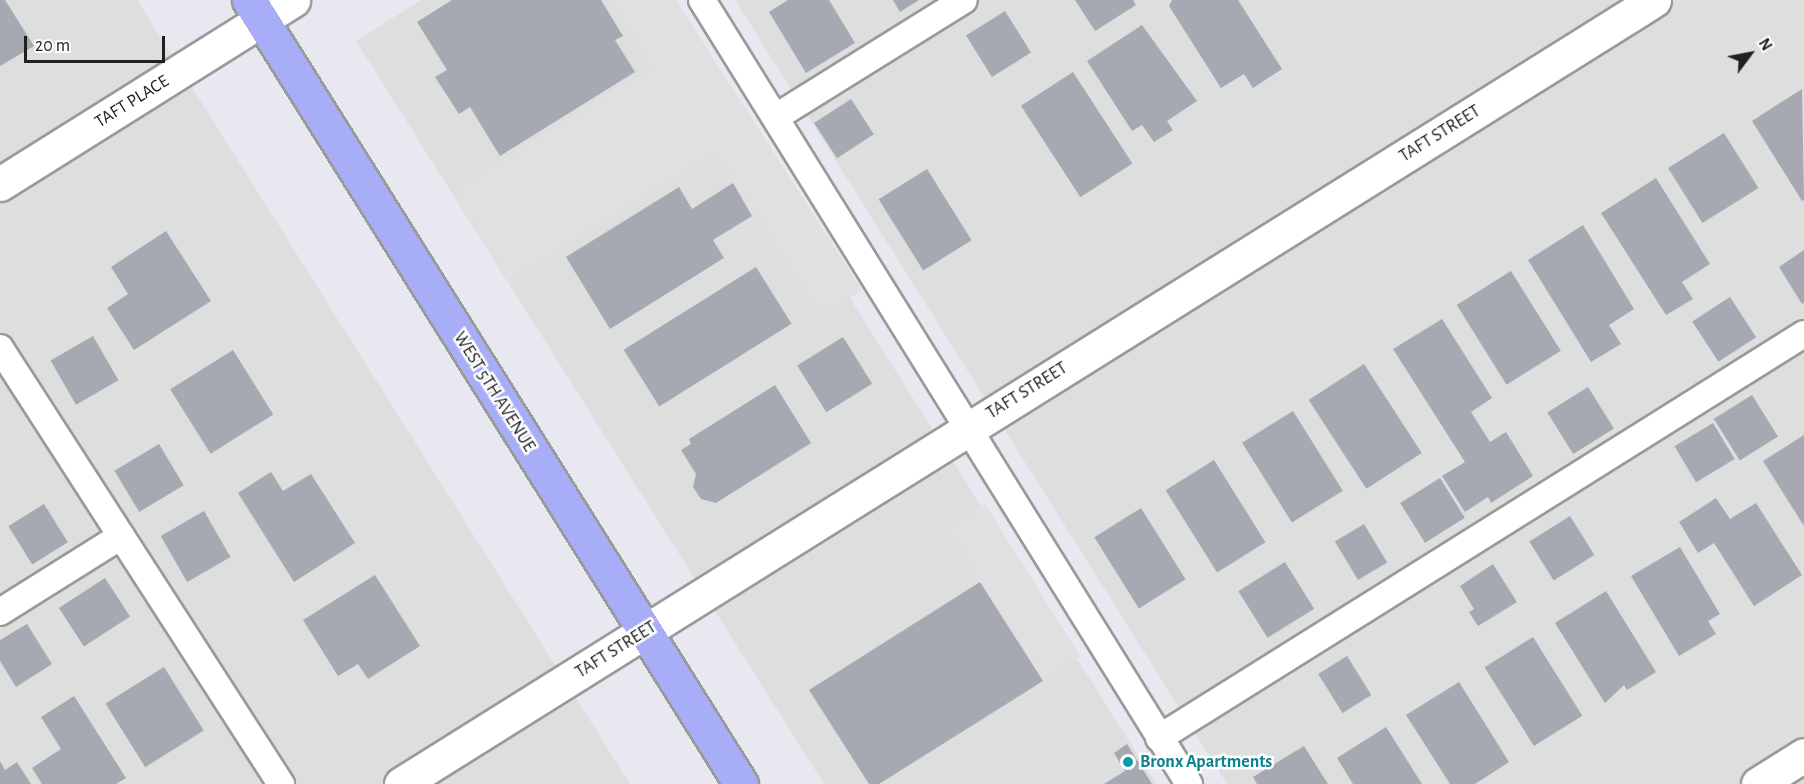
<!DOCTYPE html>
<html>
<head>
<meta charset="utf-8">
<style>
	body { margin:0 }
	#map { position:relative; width:1804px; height:784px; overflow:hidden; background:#e8e8f0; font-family:"Alegreya Sans",sans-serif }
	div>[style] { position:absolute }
	.residential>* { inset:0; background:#dddede }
	.parking>* { inset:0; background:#e0e0e0; transform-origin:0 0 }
	.building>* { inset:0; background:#a6a9b2; transform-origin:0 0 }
	.roads { filter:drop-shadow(2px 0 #9a9a9a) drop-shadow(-2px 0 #9a9a9a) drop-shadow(0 2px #9a9a9a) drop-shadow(0 -2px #9a9a9a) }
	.service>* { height:26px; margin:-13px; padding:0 13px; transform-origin:13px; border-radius:13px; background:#fff }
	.minor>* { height:33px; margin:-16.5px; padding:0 16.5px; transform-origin:16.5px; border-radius:16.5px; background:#fff }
	.tertiary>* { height:33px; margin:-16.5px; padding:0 16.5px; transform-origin:16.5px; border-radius:16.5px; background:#fff }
	.primary>* { height:33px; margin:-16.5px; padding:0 16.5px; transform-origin:16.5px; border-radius:16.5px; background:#a7adf6 }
	.dots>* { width:16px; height:16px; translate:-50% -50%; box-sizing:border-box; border:3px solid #fff; border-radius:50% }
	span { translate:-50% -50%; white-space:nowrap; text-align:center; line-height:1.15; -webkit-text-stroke:5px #fff; paint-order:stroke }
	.street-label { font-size:18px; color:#202020 }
	.culture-label { font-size:18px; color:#0d838f; font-weight:700 }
	.left { translate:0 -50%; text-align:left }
	.north { position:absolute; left:1720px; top:24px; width:60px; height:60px; -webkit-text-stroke:4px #fff; paint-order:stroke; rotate:58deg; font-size:16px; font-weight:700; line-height:24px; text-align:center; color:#202020 }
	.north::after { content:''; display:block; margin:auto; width:21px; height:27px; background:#202020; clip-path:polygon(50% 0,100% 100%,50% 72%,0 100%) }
	.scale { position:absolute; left:24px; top:36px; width:141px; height:27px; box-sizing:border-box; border:3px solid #202020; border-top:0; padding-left:8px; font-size:18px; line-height:21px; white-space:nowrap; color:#202020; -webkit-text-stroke:4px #fff; paint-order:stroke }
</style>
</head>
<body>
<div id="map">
	<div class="residential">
		<i style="clip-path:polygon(0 0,137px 0,630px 784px,0 784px)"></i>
		<i style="clip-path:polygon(421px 0,662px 0,1156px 784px,824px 784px,356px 41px)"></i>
		<i style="clip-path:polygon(735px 0,1804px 0,1804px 784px,1227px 784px)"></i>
	</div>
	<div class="parking">
		<i style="clip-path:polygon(608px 0,676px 0,862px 290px,820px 317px,716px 154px,509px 283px,452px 191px,650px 67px)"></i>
		<i style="left:985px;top:504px;width:180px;height:46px;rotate:58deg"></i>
	</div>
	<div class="building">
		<i style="clip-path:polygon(0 0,5px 0,34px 46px,0 66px)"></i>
		<i style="clip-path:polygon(452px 0,601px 0,623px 36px,615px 40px,635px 72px,500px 156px,470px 107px,459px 114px,435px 77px,447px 70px,417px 22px)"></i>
		<i style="clip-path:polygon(788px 0,829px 0,855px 43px,806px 73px,769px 12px)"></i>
		<i style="clip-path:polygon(893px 0,919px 0,900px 12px)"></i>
		<i style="clip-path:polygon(1075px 0,1133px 0,1136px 5px,1095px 31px)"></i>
		<i style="clip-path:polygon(1172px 0,1238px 0,1282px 69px,1253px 88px,1244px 74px,1221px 88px,1169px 6px)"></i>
		<i style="left:1005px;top:11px;width:49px;height:46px;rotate:58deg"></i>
		<i style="clip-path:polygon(1142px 25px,1197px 101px,1167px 121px,1173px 130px,1154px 142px,1142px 125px,1132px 131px,1087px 61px)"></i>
		<i style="left:1073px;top:72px;width:109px;height:62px;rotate:57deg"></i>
		<i style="clip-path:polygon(1802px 89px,1804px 200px,1802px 201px,1752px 121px)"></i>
		<i style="left:851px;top:99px;width:42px;height:44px;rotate:57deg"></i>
		<i style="left:1724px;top:133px;width:65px;height:66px;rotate:58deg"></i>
		<i style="left:927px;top:169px;width:84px;height:57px;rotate:58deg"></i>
		<i style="clip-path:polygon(1656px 178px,1710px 264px,1682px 282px,1693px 299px,1666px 315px,1601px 213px)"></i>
		<i style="clip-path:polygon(733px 183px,752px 216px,713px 240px,724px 258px,610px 329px,566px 257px,679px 187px,692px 209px)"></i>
		<i style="clip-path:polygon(1583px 225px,1634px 309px,1609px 325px,1621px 344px,1591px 362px,1528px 260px)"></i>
		<i style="clip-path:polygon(166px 231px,211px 301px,134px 350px,107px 308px,128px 294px,111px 267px)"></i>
		<i style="clip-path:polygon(1804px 250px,1804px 303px,1802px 304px,1779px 267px)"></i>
		<i style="left:756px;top:267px;width:67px;height:156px;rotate:58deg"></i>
		<i style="left:1511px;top:271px;width:94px;height:64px;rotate:58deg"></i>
		<i style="left:1730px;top:297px;width:48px;height:45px;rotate:57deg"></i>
		<i style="clip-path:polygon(1442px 319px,1492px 398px,1471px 412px,1490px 442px,1506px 432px,1533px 476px,1491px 503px,1488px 497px,1465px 512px,1442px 476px,1465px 462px,1393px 349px)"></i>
		<i style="left:93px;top:336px;width:51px;height:49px;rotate:60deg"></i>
		<i style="left:843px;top:337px;width:55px;height:54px;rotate:58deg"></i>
		<i style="left:233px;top:350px;width:76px;height:74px;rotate:58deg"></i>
		<i style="left:1364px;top:364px;width:106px;height:66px;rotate:57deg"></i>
		<i style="clip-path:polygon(775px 385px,811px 443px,716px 503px,701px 499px,693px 487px,696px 474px,681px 450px,691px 444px,689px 439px)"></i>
		<i style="left:1588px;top:387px;width:49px;height:48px;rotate:58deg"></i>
		<i style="left:1752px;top:395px;width:49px;height:45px;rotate:58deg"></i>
		<i style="left:1293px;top:411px;width:94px;height:60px;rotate:58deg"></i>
		<i style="left:1713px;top:423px;width:42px;height:45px;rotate:59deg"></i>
		<i style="clip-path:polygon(1804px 435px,1804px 526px,1763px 461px)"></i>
		<i style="left:159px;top:444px;width:48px;height:52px;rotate:59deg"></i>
		<i style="left:1214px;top:460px;width:97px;height:57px;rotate:58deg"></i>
		<i style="clip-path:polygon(271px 472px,283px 491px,311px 474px,355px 543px,294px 582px,238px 493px)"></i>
		<i style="left:1440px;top:478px;width:47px;height:47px;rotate:58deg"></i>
		<i style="clip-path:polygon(1716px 498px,1730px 519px,1756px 503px,1802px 575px,1754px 606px,1714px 543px,1698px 553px,1679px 522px)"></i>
		<i style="left:44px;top:504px;width:45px;height:42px;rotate:58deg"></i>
		<i style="left:1141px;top:508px;width:84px;height:55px;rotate:58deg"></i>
		<i style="left:204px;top:511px;width:53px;height:50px;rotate:60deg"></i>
		<i style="left:1570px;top:516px;width:46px;height:48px;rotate:58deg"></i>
		<i style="left:1364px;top:524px;width:45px;height:34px;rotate:59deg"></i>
		<i style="clip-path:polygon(1680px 547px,1720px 614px,1708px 621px,1716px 634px,1679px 656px,1631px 576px)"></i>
		<i style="left:1285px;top:562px;width:55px;height:55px;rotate:58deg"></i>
		<i style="clip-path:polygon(1493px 564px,1517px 602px,1478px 626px,1469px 612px,1474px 609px,1460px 586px)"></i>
		<i style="clip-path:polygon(375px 575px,420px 646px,368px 679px,358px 664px,338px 676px,303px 620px)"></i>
		<i style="left:105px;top:578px;width:46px;height:55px;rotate:57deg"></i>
		<i style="clip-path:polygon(980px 582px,1043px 681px,879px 784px,869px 784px,809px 690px)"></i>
		<i style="clip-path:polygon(1606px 591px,1656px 672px,1627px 690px,1624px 685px,1605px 703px,1555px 623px)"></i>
		<i style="clip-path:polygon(27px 624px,52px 664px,16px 687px,0 661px,0 640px)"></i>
		<i style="left:1533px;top:637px;width:93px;height:57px;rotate:58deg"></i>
		<i style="left:1347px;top:656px;width:46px;height:34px;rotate:58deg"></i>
		<i style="left:164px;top:667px;width:75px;height:69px;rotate:58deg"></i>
		<i style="clip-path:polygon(1459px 682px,1509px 762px,1475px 784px,1450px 784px,1406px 715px)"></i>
		<i style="clip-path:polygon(74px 696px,126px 778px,116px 784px,42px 784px,32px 768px,61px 749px,41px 717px)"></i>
		<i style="clip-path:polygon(1386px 727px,1422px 784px,1353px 784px,1337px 758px)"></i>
		<i style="clip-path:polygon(1127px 744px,1152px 784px,1104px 784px,1125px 771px,1114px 753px)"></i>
		<i style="clip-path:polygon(1304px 746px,1328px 784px,1257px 784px,1253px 777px)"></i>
		<i style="clip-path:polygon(0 761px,5px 770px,17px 762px,31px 784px,0 784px)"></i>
	</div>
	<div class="roads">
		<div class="service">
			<i style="left:702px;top:0;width:923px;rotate:58.15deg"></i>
			<i style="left:776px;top:117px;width:221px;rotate:-31.9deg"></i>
			<i style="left:0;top:348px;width:519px;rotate:57.2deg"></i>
			<i style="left:0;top:612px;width:143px;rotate:-32.1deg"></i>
			<i style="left:1159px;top:738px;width:761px;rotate:-32.06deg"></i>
		</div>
		<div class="minor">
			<i style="left:0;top:184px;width:346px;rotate:-32.1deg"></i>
			<i style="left:1758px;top:784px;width:54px;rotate:-32.2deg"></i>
		</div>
		<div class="tertiary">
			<i style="left:401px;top:784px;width:1478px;rotate:-32.03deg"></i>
		</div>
		<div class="primary">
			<i style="left:249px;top:0;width:926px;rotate:57.89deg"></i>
		</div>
	</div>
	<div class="dots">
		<i style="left:1128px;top:762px;background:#0f9aa8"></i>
	</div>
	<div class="street-label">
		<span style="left:132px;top:102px;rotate:-32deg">TAFT PLACE</span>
		<span style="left:1440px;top:134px;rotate:-32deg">TAFT STREET</span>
		<span style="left:1027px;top:391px;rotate:-32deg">TAFT STREET</span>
		<span style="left:494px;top:392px;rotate:58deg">WEST 5TH AVENUE</span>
		<span style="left:616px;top:650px;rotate:-32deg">TAFT STREET</span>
	</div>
	<div class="culture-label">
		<span class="left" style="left:1140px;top:762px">Bronx Apartments</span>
	</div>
	<div class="north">N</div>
	<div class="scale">20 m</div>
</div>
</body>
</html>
